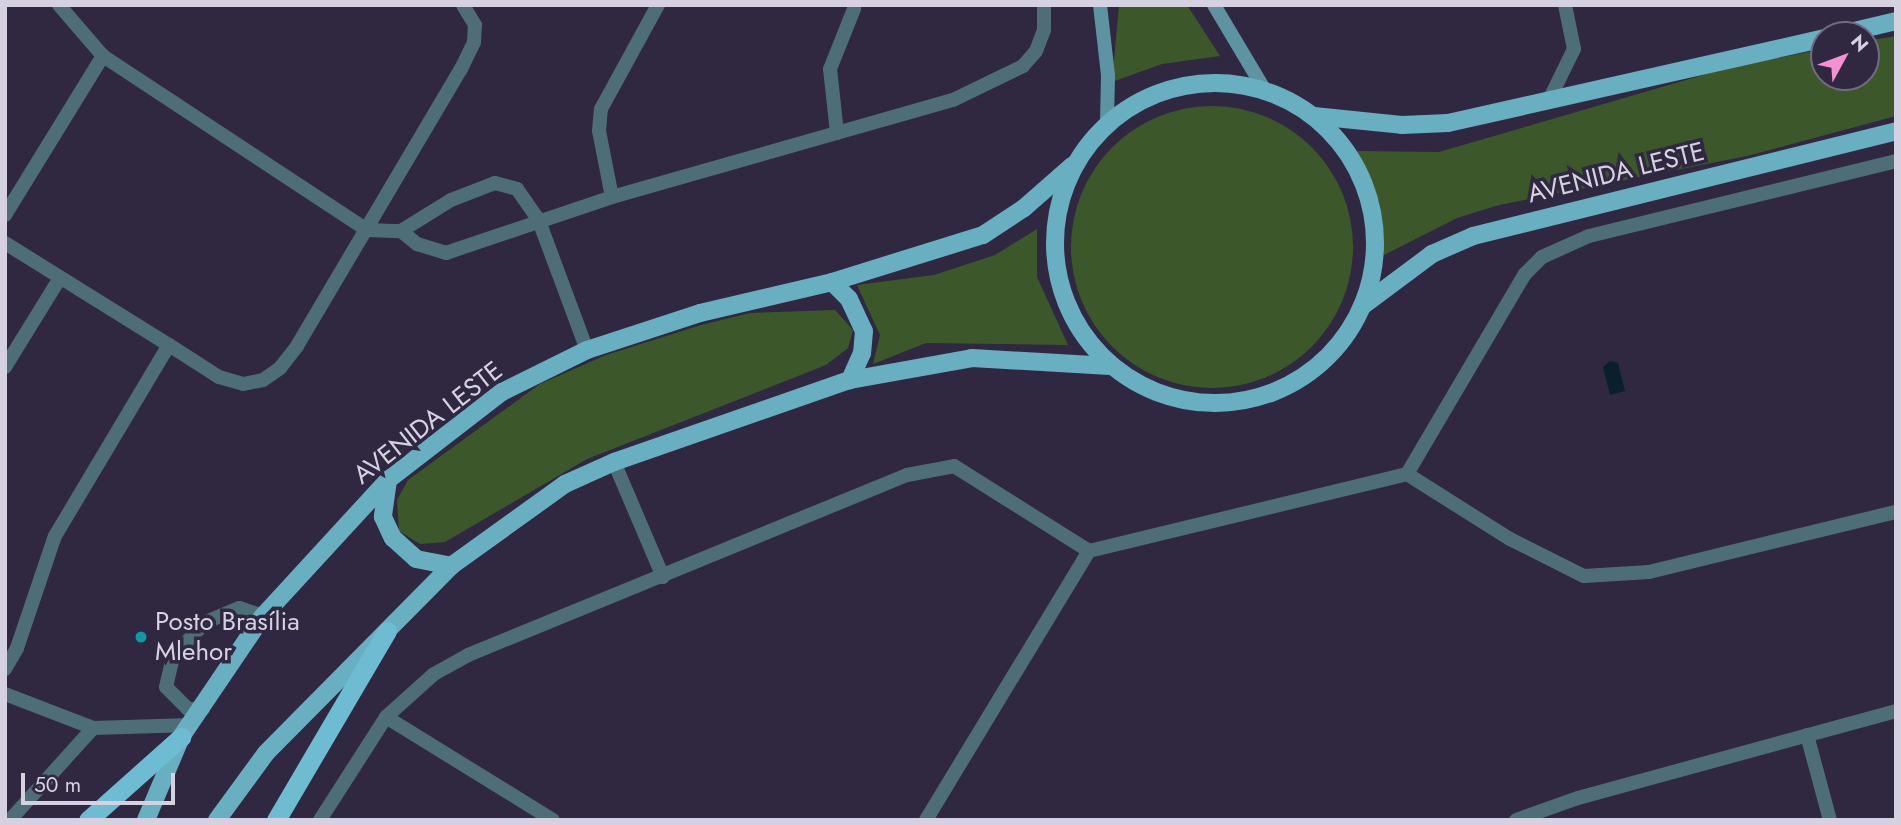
<!DOCTYPE html>
<html>
<head>
<meta charset="utf-8">
<style>
	body { margin:0 }
	#map { position:relative; width:1901px; height:825px; overflow:hidden; background:#2f2840; font-family:Jost,sans-serif }
	div>[style] { position:absolute }
	.green>* { inset:0; background:#3c582a }
	.round { border-radius:50% }
	.water>* { inset:0; background:#091f2b }
	.minor>* { height:14px; margin:-7px; padding:0 7px; transform-origin:7px; border-radius:7px; background:#4e6e77 }
	.secondary>* { height:14px; margin:-7px; padding:0 7px; transform-origin:7px; border-radius:7px; background:#5e93a2 }
	.primary>* { height:18px; margin:-9px; padding:0 9px; transform-origin:9px; border-radius:9px; background:#69afc2 }
	.primary>.ring { margin:-9px; padding:0; box-sizing:content-box; background:none; border:18px solid #69afc2; border-radius:50% }
	.trunk>* { height:19px; margin:-9.5px; padding:0 9.5px; transform-origin:9.5px; border-radius:9.5px; background:#6ebcd1 }
	.dots>* { width:19px; height:19px; translate:-50% -50%; box-sizing:border-box; border:4px solid #2f2840; border-radius:50% }
	span { translate:-50% -50%; white-space:nowrap; text-align:center; line-height:1.15; -webkit-text-stroke:7px #2f2840; paint-order:stroke }
	.street-label { font-size:26px; color:#d5d1e1 }
	.poi-label { font-size:26px; color:#d5d1e1 }
	.left { translate:0 -50%; text-align:left }
	.frame { position:absolute; inset:0; border:7px solid #d5d1e1; pointer-events:none }
	.north { position:absolute; left:1810px; top:21px; width:70px; height:70px; box-sizing:border-box; background:#2f2840; border:2px solid #716c80; border-radius:50%; rotate:49deg; font-size:19px; font-weight:700; line-height:28px; text-align:center; color:#d5d1e1 }
	.north::after { content:''; display:block; margin:auto; width:24px; height:32px; background:#f591d2; clip-path:polygon(50% 0,100% 100%,50% 72%,0 100%) }
	.scale { position:absolute; left:21px; top:773px; width:154px; height:32px; box-sizing:border-box; border:4px solid #d5d1e1; border-top:0; padding-left:9px; font-size:21px; line-height:24px; white-space:nowrap; color:#d5d1e1; -webkit-text-stroke:5px #2f2840; paint-order:stroke }
</style>
</head>
<body>
<div id="map">
	<div class="green">
		<i style="clip-path:polygon(1119px 5px,1187px 5px,1220px 56px,1162px 64px,1112px 82px)"></i>
		<i style="clip-path:polygon(1896px 36px,1896px 116px,1747px 156px,1499px 205px,1457px 218px,1384px 255px,1379px 202px,1357px 151px,1439px 152px,1727px 68px,1824px 49px,1824px 77px,1866px 77px,1866px 41px)"></i>
		<i class="round" style="left:1071px;top:106px;width:282px;height:282px"></i>
		<i style="clip-path:polygon(1037px 229px,1037px 277px,1068px 345px,926px 343px,873px 364px,880px 335px,857px 285px,934px 275px,995px 255px)"></i>
		<i style="clip-path:polygon(835px 310px,853px 330px,848px 348px,826px 365px,587px 459px,445px 542px,420px 544px,399px 531px,397px 500px,408px 480px,540px 384px,606px 355px,701px 325px,750px 313px)"></i>
	</div>
	<div class="water">
		<i style="clip-path:polygon(1610px 361px,1618px 363px,1625px 391px,1610px 395px,1603px 367px)"></i>
	</div>
	<div class="minor">
		<i style="left:59px;top:5px;width:67px;rotate:49.2deg"></i>
		<i style="left:103px;top:56px;width:316px;rotate:33.4deg"></i>
		<i style="left:367px;top:230px;width:34px;rotate:2deg"></i>
		<i style="left:401px;top:231px;width:21px;rotate:39deg"></i>
		<i style="left:417px;top:244px;width:30px;rotate:17deg"></i>
		<i style="left:446px;top:253px;width:175px;rotate:-18.6deg"></i>
		<i style="left:612px;top:197px;width:355px;rotate:-15.9deg"></i>
		<i style="left:953px;top:100px;width:78px;rotate:-25.9deg"></i>
		<i style="left:1023px;top:66px;width:20px;rotate:-49deg"></i>
		<i style="left:1036px;top:51px;width:22px;rotate:-69deg"></i>
		<i style="left:1044px;top:30px;width:25px;rotate:-90deg"></i>
		<i style="left:1548px;top:102px;width:59px;rotate:-63.9deg"></i>
		<i style="left:1574px;top:49px;width:45px;rotate:-101.6deg"></i>
		<i style="left:837px;top:133px;width:64px;rotate:-96.2deg"></i>
		<i style="left:830px;top:69px;width:65px;rotate:-68.2deg"></i>
		<i style="left:612px;top:197px;width:67px;rotate:-101.1deg"></i>
		<i style="left:599px;top:131px;width:22px;rotate:-85deg"></i>
		<i style="left:601px;top:109px;width:119px;rotate:-61.3deg"></i>
		<i style="left:5px;top:215px;width:187px;rotate:-58.4deg"></i>
		<i style="left:401px;top:231px;width:59px;rotate:-31.8deg"></i>
		<i style="left:451px;top:200px;width:47px;rotate:-21.1deg"></i>
		<i style="left:495px;top:183px;width:23px;rotate:15deg"></i>
		<i style="left:517px;top:189px;width:39px;rotate:55deg"></i>
		<i style="left:539px;top:221px;width:138px;rotate:69.6deg"></i>
		<i style="left:5px;top:243px;width:193px;rotate:31.9deg"></i>
		<i style="left:5px;top:367px;width:105px;rotate:-58.3deg"></i>
		<i style="left:614px;top:462px;width:125px;rotate:66.9deg"></i>
		<i style="left:1407px;top:474px;width:232px;rotate:-59.5deg"></i>
		<i style="left:1525px;top:274px;width:24px;rotate:-45deg"></i>
		<i style="left:1542px;top:257px;width:51px;rotate:-24.1deg"></i>
		<i style="left:1589px;top:236px;width:316px;rotate:-13.7deg"></i>
		<i style="left:5px;top:669px;width:24px;rotate:-60deg"></i>
		<i style="left:17px;top:648px;width:118px;rotate:-71.3deg"></i>
		<i style="left:55px;top:536px;width:222px;rotate:-59.2deg"></i>
		<i style="left:169px;top:345px;width:59px;rotate:32.6deg"></i>
		<i style="left:219px;top:377px;width:25px;rotate:16deg"></i>
		<i style="left:243px;top:384px;width:20px;rotate:-11deg"></i>
		<i style="left:263px;top:380px;width:21px;rotate:-35deg"></i>
		<i style="left:280px;top:368px;width:28px;rotate:-52deg"></i>
		<i style="left:297px;top:346px;width:322px;rotate:-59.4deg"></i>
		<i style="left:461px;top:69px;width:30px;rotate:-64deg"></i>
		<i style="left:474px;top:42px;width:17px;rotate:-87deg"></i>
		<i style="left:475px;top:25px;width:23px;rotate:-121deg"></i>
		<i style="left:5px;top:694px;width:94px;rotate:21.1deg"></i>
		<i style="left:93px;top:728px;width:98px;rotate:-1.8deg"></i>
		<i style="left:203px;top:709px;width:15px;rotate:180deg"></i>
		<i style="left:188px;top:709px;width:31px;rotate:-135deg"></i>
		<i style="left:166px;top:687px;width:32px;rotate:-77deg"></i>
		<i style="left:173px;top:656px;width:47px;rotate:-45.9deg"></i>
		<i style="left:206px;top:622px;width:36px;rotate:-23deg"></i>
		<i style="left:239px;top:608px;width:25px;rotate:18deg"></i>
		<i style="left:386px;top:717px;width:196px;rotate:31.7deg"></i>
		<i style="left:1807px;top:735px;width:88px;rotate:74.9deg"></i>
		<i style="left:10px;top:820px;width:124px;rotate:-47.9deg"></i>
		<i style="left:320px;top:820px;width:122px;rotate:-57.3deg"></i>
		<i style="left:386px;top:717px;width:64px;rotate:-41.9deg"></i>
		<i style="left:434px;top:674px;width:39px;rotate:-29deg"></i>
		<i style="left:468px;top:655px;width:474px;rotate:-22.3deg"></i>
		<i style="left:907px;top:475px;width:48px;rotate:-10.8deg"></i>
		<i style="left:954px;top:466px;width:160px;rotate:32.2deg"></i>
		<i style="left:926px;top:820px;width:315px;rotate:-58.8deg"></i>
		<i style="left:1089px;top:551px;width:327px;rotate:-13.6deg"></i>
		<i style="left:1407px;top:474px;width:122px;rotate:32.3deg"></i>
		<i style="left:1510px;top:539px;width:83px;rotate:26.6deg"></i>
		<i style="left:1584px;top:576px;width:65px;rotate:-3.5deg"></i>
		<i style="left:1649px;top:572px;width:254px;rotate:-13.7deg"></i>
		<i style="left:1516px;top:820px;width:66px;rotate:-19.5deg"></i>
		<i style="left:1578px;top:798px;width:330px;rotate:-15.3deg"></i>
	</div>
	<div class="secondary">
		<i style="left:1100px;top:5px;width:70px;rotate:83.5deg"></i>
		<i style="left:1108px;top:75px;width:47px;rotate:91.2deg"></i>
		<i style="left:1214px;top:5px;width:98px;rotate:59.2deg"></i>
	</div>
	<div class="primary">
		<i style="left:1837px;top:35px;width:61px;rotate:-13.3deg"></i>
		<i class="ring" style="left:1055px;top:83px;width:302px;height:302px"></i>
		<i style="left:1314px;top:116px;width:88px;rotate:5.8deg"></i>
		<i style="left:1402px;top:125px;width:46px;rotate:-2.5deg"></i>
		<i style="left:1448px;top:123px;width:385px;rotate:-12.7deg"></i>
		<i style="left:832px;top:282px;width:24px;rotate:45deg"></i>
		<i style="left:849px;top:299px;width:35px;rotate:65deg"></i>
		<i style="left:864px;top:331px;width:22px;rotate:95deg"></i>
		<i style="left:862px;top:353px;width:30px;rotate:114deg"></i>
		<i style="left:1365px;top:304px;width:84px;rotate:-36.7deg"></i>
		<i style="left:1432px;top:254px;width:45px;rotate:-23.7deg"></i>
		<i style="left:1473px;top:236px;width:436px;rotate:-13.9deg"></i>
		<i style="left:388px;top:480px;width:37px;rotate:98deg"></i>
		<i style="left:383px;top:517px;width:23px;rotate:65deg"></i>
		<i style="left:393px;top:538px;width:31px;rotate:42deg"></i>
		<i style="left:416px;top:559px;width:36px;rotate:11deg"></i>
		<i style="left:146px;top:820px;width:90px;rotate:-67.1deg"></i>
		<i style="left:181px;top:737px;width:146px;rotate:-55.9deg"></i>
		<i style="left:263px;top:616px;width:185px;rotate:-47.4deg"></i>
		<i style="left:388px;top:480px;width:144px;rotate:-37.7deg"></i>
		<i style="left:502px;top:392px;width:95px;rotate:-26.3deg"></i>
		<i style="left:587px;top:350px;width:119px;rotate:-18.1deg"></i>
		<i style="left:700px;top:313px;width:136px;rotate:-13.2deg"></i>
		<i style="left:832px;top:282px;width:158px;rotate:-17.3deg"></i>
		<i style="left:983px;top:235px;width:49px;rotate:-33.4deg"></i>
		<i style="left:1024px;top:208px;width:64px;rotate:-41.2deg"></i>
		<i style="left:217px;top:820px;width:83px;rotate:-53.8deg"></i>
		<i style="left:266px;top:753px;width:263px;rotate:-45.3deg"></i>
		<i style="left:451px;top:566px;width:140px;rotate:-35.7deg"></i>
		<i style="left:565px;top:484px;width:54px;rotate:-24.2deg"></i>
		<i style="left:614px;top:462px;width:250px;rotate:-19.2deg"></i>
		<i style="left:850px;top:380px;width:124px;rotate:-10.2deg"></i>
		<i style="left:972px;top:358px;width:138px;rotate:3.3deg"></i>
	</div>
	<div class="trunk">
		<i style="left:88px;top:820px;width:125px;rotate:-41.7deg"></i>
		<i style="left:276px;top:820px;width:219px;rotate:-59.6deg"></i>
	</div>
	<div class="dots">
		<i style="left:141px;top:637px;background:#0f9aa8"></i>
	</div>
	<div class="street-label">
		<span style="left:1616px;top:173px;rotate:-14deg">AVENIDA LESTE</span>
		<span style="left:428px;top:423px;rotate:-38deg">AVENIDA LESTE</span>
	</div>
	<div class="poi-label">
		<span class="left" style="left:155px;top:637px">Posto Brasília<br>Mlehor</span>
	</div>
	<div class="frame"></div>
	<div class="north">N</div>
	<div class="scale">50 m</div>
</div>
</body>
</html>
